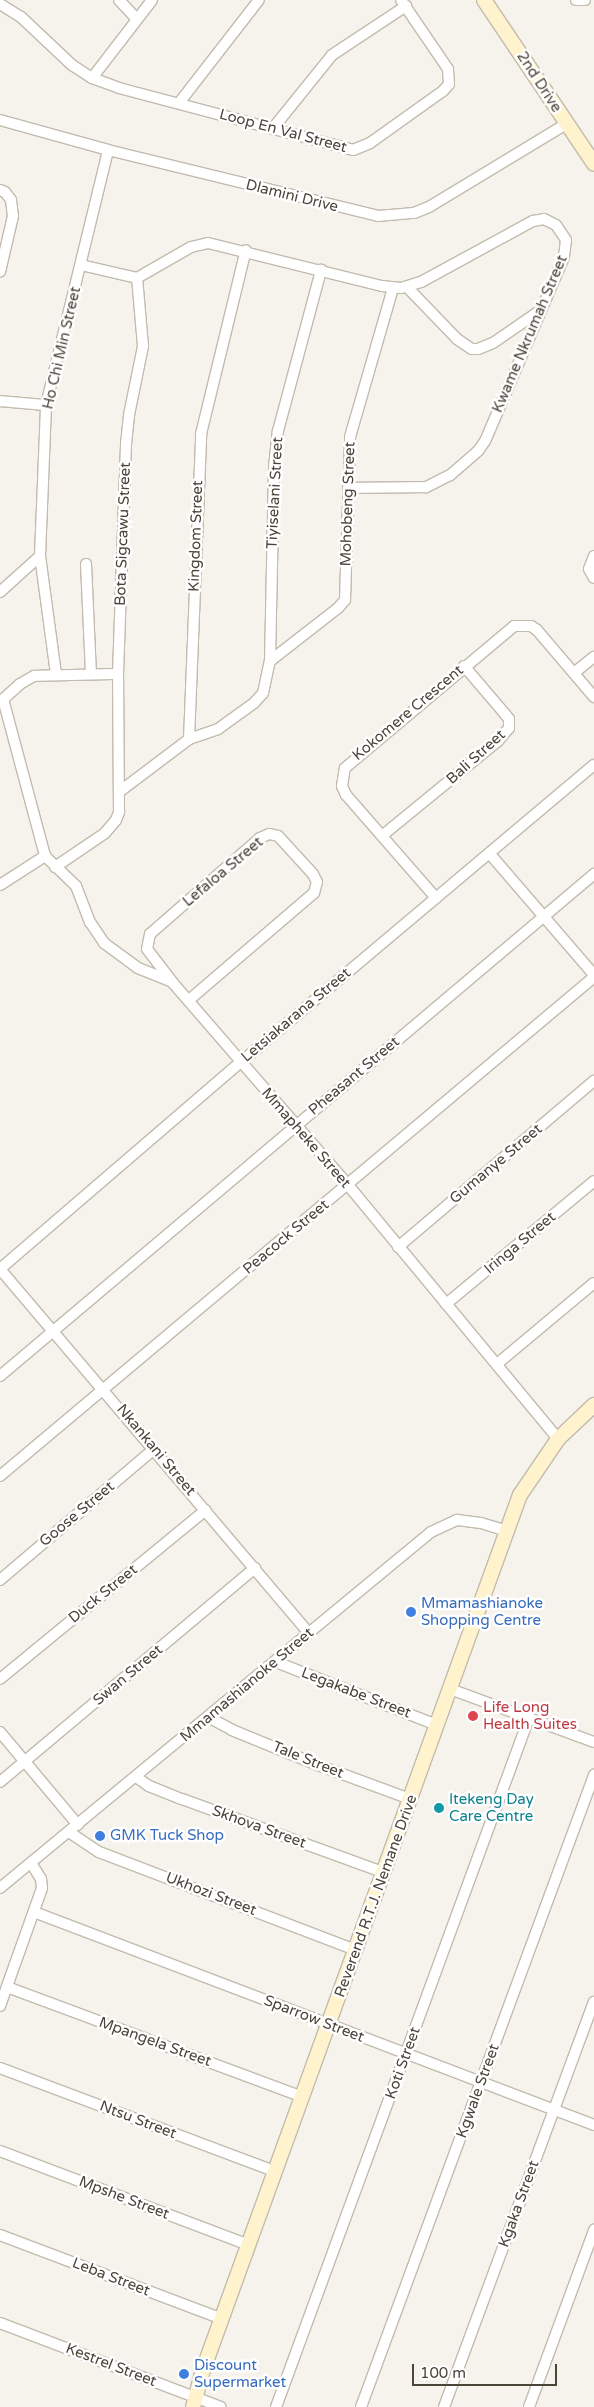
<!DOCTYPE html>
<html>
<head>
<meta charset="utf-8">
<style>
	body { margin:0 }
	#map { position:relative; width:594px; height:2407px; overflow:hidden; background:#f6f3ec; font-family:"Varela Round",sans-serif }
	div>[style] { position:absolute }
	.roads { filter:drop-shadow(1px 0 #c2bbae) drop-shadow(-1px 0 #c2bbae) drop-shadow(0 1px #c2bbae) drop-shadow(0 -1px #c2bbae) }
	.street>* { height:10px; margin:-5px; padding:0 5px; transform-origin:5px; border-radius:5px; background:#fff }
	.secondary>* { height:14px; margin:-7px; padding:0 7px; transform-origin:7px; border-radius:7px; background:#fff3cd }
	.dots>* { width:14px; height:14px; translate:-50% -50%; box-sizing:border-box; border:2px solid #fff; border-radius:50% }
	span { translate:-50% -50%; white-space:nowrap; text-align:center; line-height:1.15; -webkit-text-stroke:5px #fff; paint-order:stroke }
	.street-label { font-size:15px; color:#4b4439 }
	.shop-label { font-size:15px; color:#366cbe }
	.left { translate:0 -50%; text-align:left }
	.health-label { font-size:15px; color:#be3a42 }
	.culture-label { font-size:15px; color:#0d838f }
	.scale { position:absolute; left:412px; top:2364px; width:145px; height:22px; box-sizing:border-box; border:2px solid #4b4439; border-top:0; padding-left:6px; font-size:15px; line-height:18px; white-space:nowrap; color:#4b4439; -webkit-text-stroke:4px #fff; paint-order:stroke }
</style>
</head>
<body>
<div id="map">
	<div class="roads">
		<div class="street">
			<i style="left:119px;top:0;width:26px;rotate:47deg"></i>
			<i style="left:576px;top:0;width:9px"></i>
			<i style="left:0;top:4px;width:25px;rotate:32deg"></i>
			<i style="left:21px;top:17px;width:70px;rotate:43.3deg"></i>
			<i style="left:72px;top:65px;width:24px;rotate:33deg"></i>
			<i style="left:92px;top:78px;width:29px;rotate:20deg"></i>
			<i style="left:119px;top:88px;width:242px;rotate:14.8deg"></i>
			<i style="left:353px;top:150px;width:18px;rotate:-22deg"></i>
			<i style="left:370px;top:143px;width:90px;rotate:-35.5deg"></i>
			<i style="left:443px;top:91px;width:9px;rotate:-49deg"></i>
			<i style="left:449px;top:84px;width:15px;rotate:-94deg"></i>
			<i style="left:448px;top:69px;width:83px;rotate:-124.3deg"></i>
			<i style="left:92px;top:78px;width:98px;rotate:-52.4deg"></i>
			<i style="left:179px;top:103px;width:130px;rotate:-52.2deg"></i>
			<i style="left:0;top:120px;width:112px;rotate:15.5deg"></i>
			<i style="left:108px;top:150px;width:278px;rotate:13.7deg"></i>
			<i style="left:378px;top:216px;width:36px;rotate:-5deg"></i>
			<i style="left:414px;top:213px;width:16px;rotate:-22deg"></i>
			<i style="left:429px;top:207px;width:160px;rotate:-31.2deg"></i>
			<i style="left:274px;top:127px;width:92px;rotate:-51.1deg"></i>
			<i style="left:332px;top:55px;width:89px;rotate:-33.5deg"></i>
			<i style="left:0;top:190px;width:5px;rotate:22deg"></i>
			<i style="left:5px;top:192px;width:10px;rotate:53deg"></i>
			<i style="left:11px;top:200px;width:16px;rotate:83deg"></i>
			<i style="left:13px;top:216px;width:57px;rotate:103.1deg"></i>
			<i style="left:81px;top:265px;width:57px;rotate:13.1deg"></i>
			<i style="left:137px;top:278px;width:62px;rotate:-29.9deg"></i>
			<i style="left:191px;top:247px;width:17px;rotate:-13deg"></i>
			<i style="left:208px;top:243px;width:179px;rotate:13.9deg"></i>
			<i style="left:382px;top:286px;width:19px;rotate:6deg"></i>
			<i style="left:401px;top:288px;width:21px;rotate:-17deg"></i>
			<i style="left:421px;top:282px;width:128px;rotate:-28.6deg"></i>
			<i style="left:533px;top:221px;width:11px;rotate:-10deg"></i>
			<i style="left:544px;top:219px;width:13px;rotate:27deg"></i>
			<i style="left:556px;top:225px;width:18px;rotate:56deg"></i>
			<i style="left:566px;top:240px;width:17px;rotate:97deg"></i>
			<i style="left:564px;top:257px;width:200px;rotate:113.2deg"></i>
			<i style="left:485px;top:441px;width:12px;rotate:125deg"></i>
			<i style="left:478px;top:451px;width:37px;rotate:139deg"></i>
			<i style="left:450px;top:475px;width:27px;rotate:153deg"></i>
			<i style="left:426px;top:487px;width:78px;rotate:179.3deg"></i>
			<i style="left:407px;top:287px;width:72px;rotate:46.1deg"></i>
			<i style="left:457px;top:339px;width:18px;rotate:34deg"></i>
			<i style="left:472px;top:349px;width:6px"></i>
			<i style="left:478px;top:349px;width:16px;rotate:-22deg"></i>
			<i style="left:493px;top:343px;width:58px;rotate:-34.5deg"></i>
			<i style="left:0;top:401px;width:46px;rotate:5deg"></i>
			<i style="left:594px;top:556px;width:14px;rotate:111deg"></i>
			<i style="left:589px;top:569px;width:10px;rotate:61deg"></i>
			<i style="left:86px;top:564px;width:110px;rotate:87.4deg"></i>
			<i style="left:0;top:592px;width:54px;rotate:-42deg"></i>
			<i style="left:270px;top:661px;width:86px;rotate:-37.9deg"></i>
			<i style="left:338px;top:608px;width:11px;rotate:-49deg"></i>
			<i style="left:345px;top:600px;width:163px;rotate:-88.2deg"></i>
			<i style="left:350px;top:437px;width:155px;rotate:-73.9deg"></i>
			<i style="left:574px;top:673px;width:26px;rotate:-39deg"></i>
			<i style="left:56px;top:674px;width:119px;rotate:-97.7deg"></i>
			<i style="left:40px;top:556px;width:151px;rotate:-87.7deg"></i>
			<i style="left:46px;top:405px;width:262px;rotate:-76.3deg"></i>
			<i style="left:3px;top:699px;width:163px;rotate:75deg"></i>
			<i style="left:45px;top:856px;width:43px;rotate:44.1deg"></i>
			<i style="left:76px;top:886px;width:39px;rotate:69deg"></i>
			<i style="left:90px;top:922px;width:25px;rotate:56deg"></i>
			<i style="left:104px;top:943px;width:42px;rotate:36.3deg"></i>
			<i style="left:138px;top:968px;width:35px;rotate:22deg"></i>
			<i style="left:0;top:702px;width:27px;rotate:-42deg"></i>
			<i style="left:20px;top:684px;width:16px;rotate:-30deg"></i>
			<i style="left:34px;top:676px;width:84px;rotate:-1.4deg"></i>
			<i style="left:189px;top:739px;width:305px;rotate:-87.7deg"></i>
			<i style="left:201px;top:434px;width:189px;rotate:-76.3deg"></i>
			<i style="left:119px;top:792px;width:88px;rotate:-37.1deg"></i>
			<i style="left:189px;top:739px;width:31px;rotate:-19deg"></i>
			<i style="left:218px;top:729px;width:44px;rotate:-35.8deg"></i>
			<i style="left:254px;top:703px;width:13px;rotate:-48deg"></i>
			<i style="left:263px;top:693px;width:33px;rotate:-78deg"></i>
			<i style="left:270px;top:661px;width:194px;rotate:-88.8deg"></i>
			<i style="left:274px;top:467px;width:36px;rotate:-84deg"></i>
			<i style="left:278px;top:431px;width:167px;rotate:-75deg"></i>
			<i style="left:383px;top:835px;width:149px;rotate:-39.3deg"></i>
			<i style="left:498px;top:741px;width:17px;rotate:-50deg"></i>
			<i style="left:509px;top:728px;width:9px;rotate:-90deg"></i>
			<i style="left:509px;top:719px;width:6px;rotate:-129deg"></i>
			<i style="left:505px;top:714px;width:63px;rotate:-130.5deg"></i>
			<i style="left:490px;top:854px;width:160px;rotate:49.3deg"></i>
			<i style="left:55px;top:867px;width:60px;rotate:-34.2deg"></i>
			<i style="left:105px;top:833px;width:17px;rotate:-50deg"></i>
			<i style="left:116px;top:820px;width:9px;rotate:-69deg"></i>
			<i style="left:119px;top:812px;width:138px;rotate:-90.4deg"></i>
			<i style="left:118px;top:674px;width:230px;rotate:-88deg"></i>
			<i style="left:126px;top:444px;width:29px;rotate:-84deg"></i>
			<i style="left:129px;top:415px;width:70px;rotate:-78.5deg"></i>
			<i style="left:143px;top:346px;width:68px;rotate:-95deg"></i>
			<i style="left:0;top:885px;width:54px;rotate:-32.8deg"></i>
			<i style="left:436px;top:898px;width:137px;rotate:-131.1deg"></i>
			<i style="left:346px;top:795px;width:10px;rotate:-114deg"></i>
			<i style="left:342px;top:786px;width:18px;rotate:-81deg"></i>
			<i style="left:345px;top:768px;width:221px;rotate:-40deg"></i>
			<i style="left:514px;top:626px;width:17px"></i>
			<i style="left:531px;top:626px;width:7px;rotate:34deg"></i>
			<i style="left:537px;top:630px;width:88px;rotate:49.6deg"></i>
			<i style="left:189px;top:1000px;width:165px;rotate:-40.6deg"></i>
			<i style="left:314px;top:893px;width:11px;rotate:-75deg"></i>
			<i style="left:317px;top:882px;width:9px;rotate:-117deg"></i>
			<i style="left:313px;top:874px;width:52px;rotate:-132.6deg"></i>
			<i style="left:278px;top:836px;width:9px;rotate:-167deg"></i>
			<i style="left:269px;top:834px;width:10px;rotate:156deg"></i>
			<i style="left:260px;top:838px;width:146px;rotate:138.9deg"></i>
			<i style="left:150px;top:934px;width:15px;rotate:101deg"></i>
			<i style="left:147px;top:949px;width:43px;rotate:52.6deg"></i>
			<i style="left:173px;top:983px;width:267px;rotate:49.1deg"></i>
			<i style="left:348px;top:1185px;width:330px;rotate:50.4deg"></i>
			<i style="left:398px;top:1247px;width:257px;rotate:-40.3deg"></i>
			<i style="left:0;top:1269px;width:318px;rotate:-40.7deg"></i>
			<i style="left:241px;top:1062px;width:461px;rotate:-40.1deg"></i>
			<i style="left:0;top:1269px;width:477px;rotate:49.7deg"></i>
			<i style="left:446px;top:1304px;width:192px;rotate:-39.7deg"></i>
			<i style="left:497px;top:1364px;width:126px;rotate:-39.9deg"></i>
			<i style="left:0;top:1376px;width:778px;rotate:-40.2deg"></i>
			<i style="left:0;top:1476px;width:776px;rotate:-40.03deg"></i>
			<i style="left:0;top:1580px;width:202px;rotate:-40.4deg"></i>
			<i style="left:276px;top:1662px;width:173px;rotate:21.4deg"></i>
			<i style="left:0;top:1679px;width:266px;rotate:-39.4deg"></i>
			<i style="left:450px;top:1689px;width:153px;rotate:20.2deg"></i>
			<i style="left:208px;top:1717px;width:27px;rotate:28deg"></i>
			<i style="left:232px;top:1730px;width:90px;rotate:22.3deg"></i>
			<i style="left:315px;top:1764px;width:101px;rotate:20.2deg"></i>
			<i style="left:0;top:1732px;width:121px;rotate:50deg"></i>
			<i style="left:136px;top:1777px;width:16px;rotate:35deg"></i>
			<i style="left:149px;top:1786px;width:35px;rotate:22deg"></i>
			<i style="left:182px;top:1799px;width:214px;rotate:20deg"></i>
			<i style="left:0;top:1782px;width:333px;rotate:-40deg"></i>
			<i style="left:69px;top:1832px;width:36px;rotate:34deg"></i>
			<i style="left:99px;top:1852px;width:275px;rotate:20.9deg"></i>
			<i style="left:0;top:1888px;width:559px;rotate:-39.56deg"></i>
			<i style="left:431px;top:1532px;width:29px;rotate:-25deg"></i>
			<i style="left:457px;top:1520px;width:24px;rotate:7deg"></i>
			<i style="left:481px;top:1523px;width:27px;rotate:17deg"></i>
			<i style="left:34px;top:1912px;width:599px;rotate:20.82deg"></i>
			<i style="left:7px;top:1987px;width:316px;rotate:20.4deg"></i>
			<i style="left:0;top:2006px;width:125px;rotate:-70.4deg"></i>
			<i style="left:42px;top:1888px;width:9px;rotate:-96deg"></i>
			<i style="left:41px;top:1879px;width:19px;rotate:-122deg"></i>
			<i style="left:0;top:2068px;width:295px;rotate:20.6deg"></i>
			<i style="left:0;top:2151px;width:266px;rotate:20.7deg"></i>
			<i style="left:0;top:2235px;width:237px;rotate:20.7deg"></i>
			<i style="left:0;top:2323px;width:236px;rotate:20.8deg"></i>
			<i style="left:276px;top:2407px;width:734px;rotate:-69.84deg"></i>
			<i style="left:361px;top:2407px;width:674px;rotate:-69.76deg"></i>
			<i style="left:444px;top:2407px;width:432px;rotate:-69.7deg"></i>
			<i style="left:529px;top:2407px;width:189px;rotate:-69.8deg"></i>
		</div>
		<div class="secondary">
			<i style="left:484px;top:0;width:197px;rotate:56.1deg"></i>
			<i style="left:193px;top:2407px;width:38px;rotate:-75deg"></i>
			<i style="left:203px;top:2370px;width:931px;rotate:-70.09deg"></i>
			<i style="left:520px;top:1495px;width:68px;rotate:-55.8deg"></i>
			<i style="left:558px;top:1439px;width:50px;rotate:-43.4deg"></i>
		</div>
	</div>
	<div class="dots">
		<i style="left:411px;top:1612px;background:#3f7fe0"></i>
		<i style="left:473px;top:1716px;background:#e0444e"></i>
		<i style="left:439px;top:1808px;background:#0f9aa8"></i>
		<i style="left:100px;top:1836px;background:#3f7fe0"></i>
		<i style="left:184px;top:2374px;background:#3f7fe0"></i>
	</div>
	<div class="street-label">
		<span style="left:539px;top:82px;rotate:57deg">2nd Drive</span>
		<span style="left:283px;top:131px;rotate:15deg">Loop En Val Street</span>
		<span style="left:292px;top:196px;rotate:14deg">Dlamini Drive</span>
		<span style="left:530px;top:334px;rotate:-67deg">Kwame Nkrumah Street</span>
		<span style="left:62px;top:348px;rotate:-77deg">Ho Chi Min Street</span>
		<span style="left:275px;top:493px;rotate:-87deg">Tiyiselani Street</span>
		<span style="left:348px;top:504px;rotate:-88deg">Mohobeng Street</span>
		<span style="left:123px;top:534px;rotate:-88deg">Bota Sigcawu Street</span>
		<span style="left:196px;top:536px;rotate:-88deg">Kingdom Street</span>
		<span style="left:408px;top:713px;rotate:-40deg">Kokomere Crescent</span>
		<span style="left:476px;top:757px;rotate:-42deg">Bali Street</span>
		<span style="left:223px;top:872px;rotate:-40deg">Lefaloa Street</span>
		<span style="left:296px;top:1015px;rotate:-40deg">Letsiakarana Street</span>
		<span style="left:354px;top:1076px;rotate:-40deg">Pheasant Street</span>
		<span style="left:306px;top:1138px;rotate:49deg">Mmapheke Street</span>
		<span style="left:496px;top:1164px;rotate:-40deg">Gumanye Street</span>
		<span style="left:286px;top:1237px;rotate:-40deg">Peacock Street</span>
		<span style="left:520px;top:1243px;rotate:-40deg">Iringa Street</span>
		<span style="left:156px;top:1450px;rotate:50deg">Nkankani Street</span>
		<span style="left:77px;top:1514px;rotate:-40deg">Goose Street</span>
		<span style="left:103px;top:1594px;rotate:-39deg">Duck Street</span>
		<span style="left:128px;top:1675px;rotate:-40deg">Swan Street</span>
		<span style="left:247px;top:1685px;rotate:-40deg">Mmamashianoke Street</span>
		<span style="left:356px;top:1693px;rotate:21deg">Legakabe Street</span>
		<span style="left:308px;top:1760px;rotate:22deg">Tale Street</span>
		<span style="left:259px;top:1827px;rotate:20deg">Skhova Street</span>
		<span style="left:211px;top:1894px;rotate:21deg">Ukhozi Street</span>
		<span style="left:376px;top:1896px;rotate:-70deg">Reverend R.T.J. Nemane Drive</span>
		<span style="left:314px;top:2019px;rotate:21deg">Sparrow Street</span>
		<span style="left:155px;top:2042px;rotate:20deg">Mpangela Street</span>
		<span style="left:403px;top:2063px;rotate:-70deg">Koti Street</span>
		<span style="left:478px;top:2091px;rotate:-70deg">Kgwale Street</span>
		<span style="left:138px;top:2120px;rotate:21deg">Ntsu Street</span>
		<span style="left:124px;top:2198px;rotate:21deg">Mpshe Street</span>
		<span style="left:519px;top:2204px;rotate:-70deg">Kgaka Street</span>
		<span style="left:111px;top:2277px;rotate:21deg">Leba Street</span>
		<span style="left:111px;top:2365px;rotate:21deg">Kestrel Street</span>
	</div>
	<div class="shop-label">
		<span class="left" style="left:421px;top:1612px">Mmamashianoke<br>Shopping Centre</span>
		<span class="left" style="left:110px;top:1836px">GMK Tuck Shop</span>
		<span class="left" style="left:194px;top:2374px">Discount<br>Supermarket</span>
	</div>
	<div class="health-label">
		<span class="left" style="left:483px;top:1716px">Life Long<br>Health Suites</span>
	</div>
	<div class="culture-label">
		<span class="left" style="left:449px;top:1808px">Itekeng Day<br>Care Centre</span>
	</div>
	<div class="scale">100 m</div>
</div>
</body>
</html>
